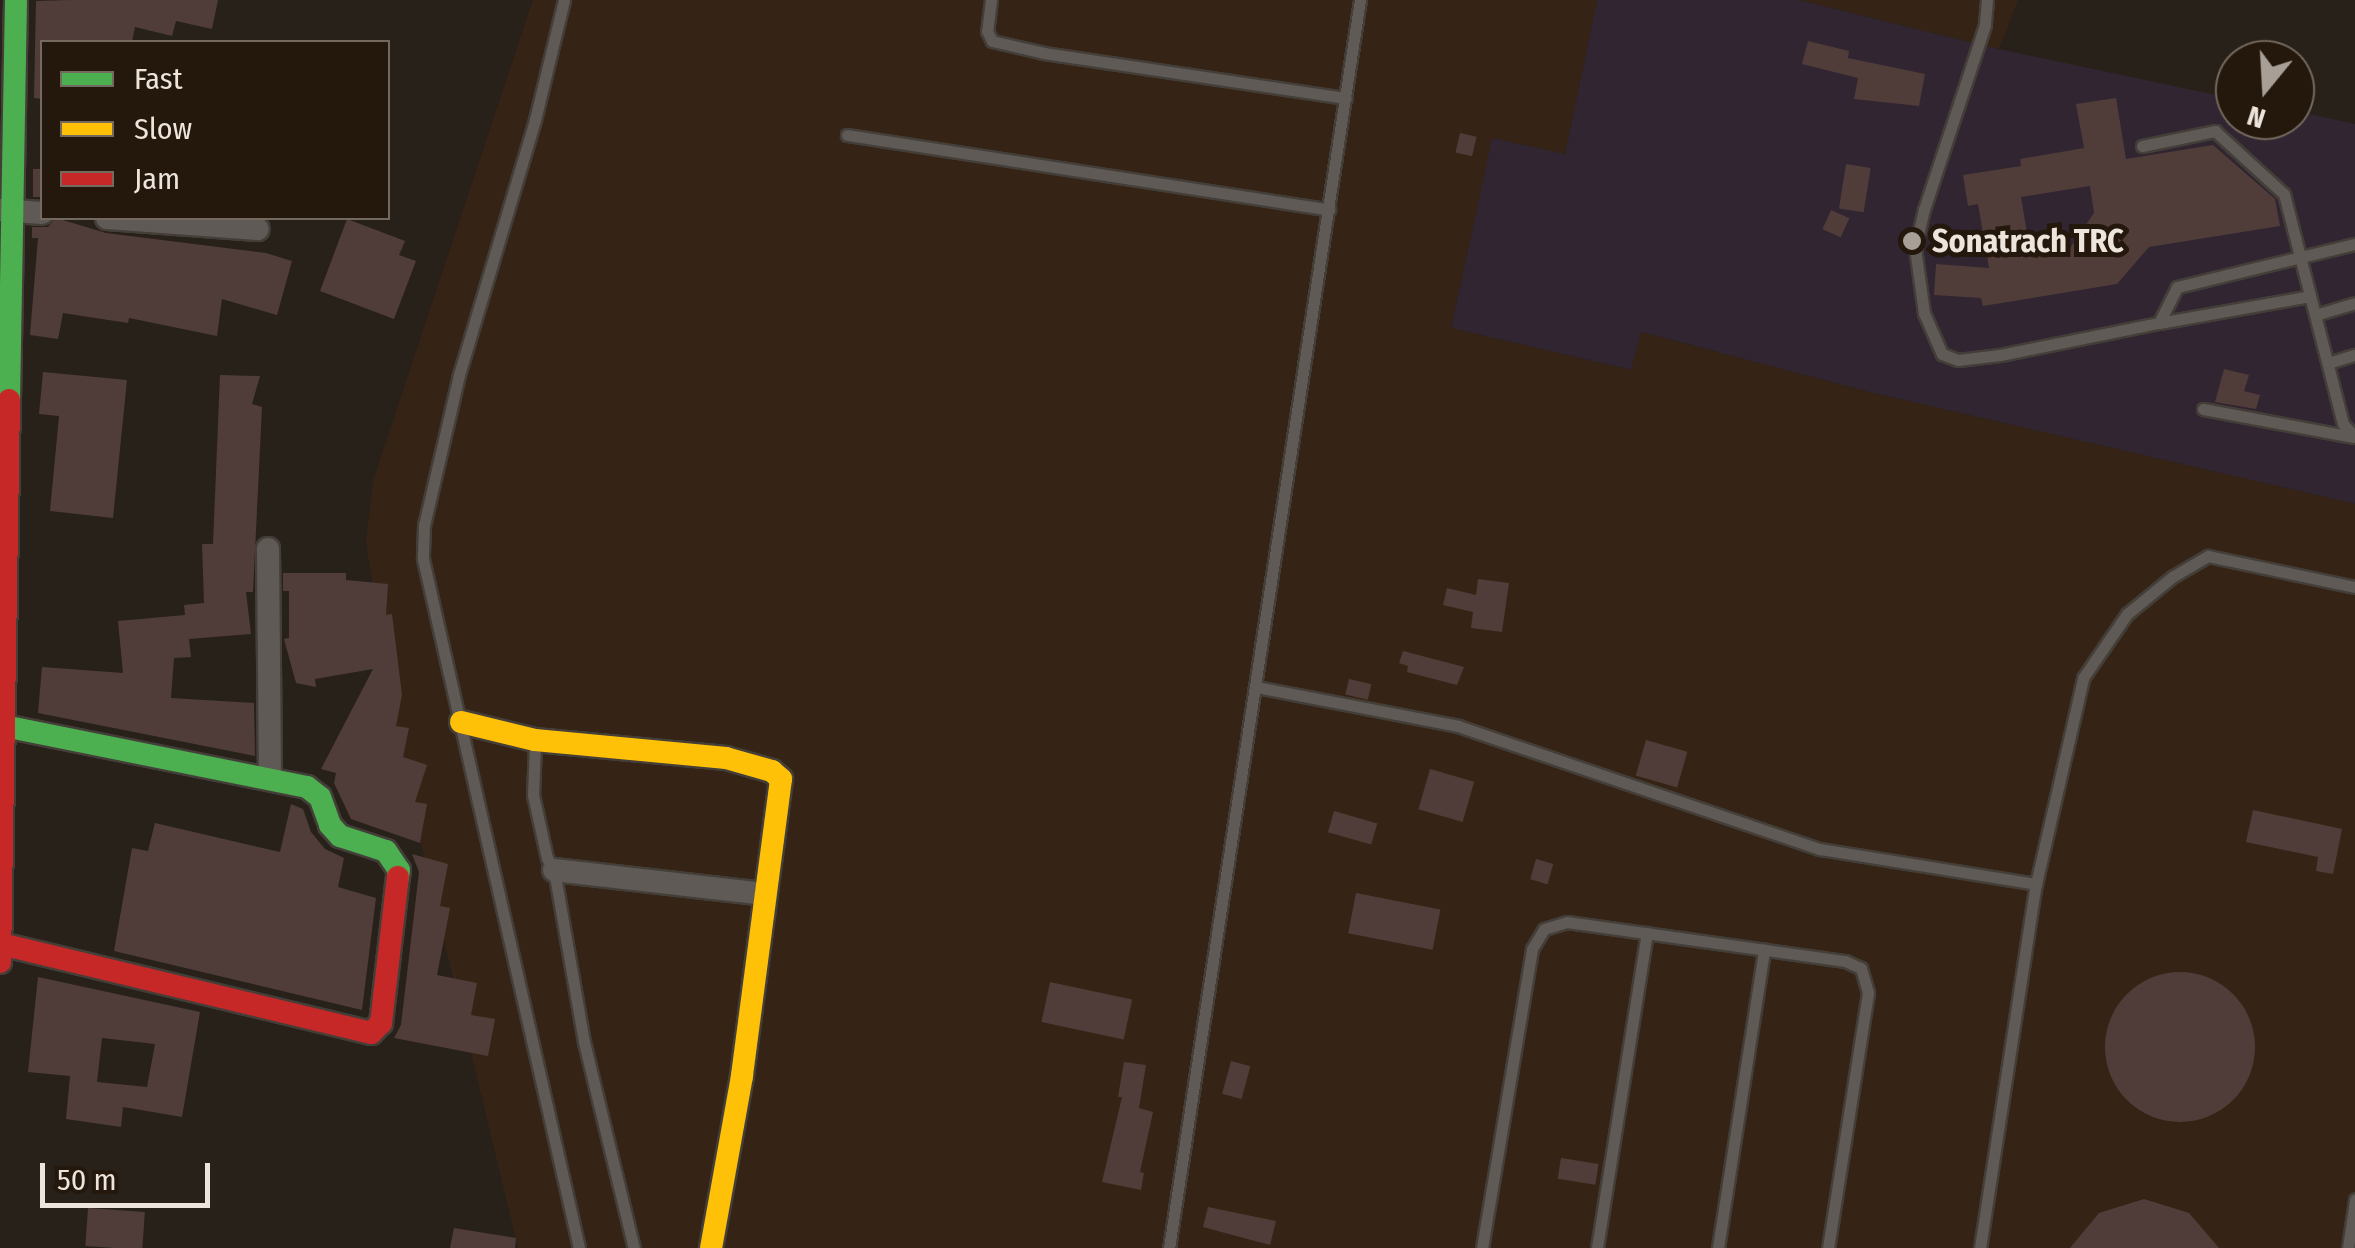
<!DOCTYPE html>
<html>
<head>
<meta charset="utf-8">
<style>
	body { margin:0 }
	#map { position:relative; width:2355px; height:1248px; overflow:hidden; background:#28211a; font-family:"Fira Sans Condensed",sans-serif }
	div>[style] { position:absolute }
	.commercial>* { inset:0; background:#302531 }
	.built>* { inset:0; background:#352415 }
	.building>* { inset:0; background:#503d39; transform-origin:0 0 }
	.round { border-radius:50% }
	.roads { filter:drop-shadow(2px 0 #443e39) drop-shadow(-2px 0 #443e39) drop-shadow(0 2px #443e39) drop-shadow(0 -2px #443e39) }
	.lane>* { height:11px; margin:-5.5px; padding:0 5.5px; transform-origin:5.5px; border-radius:5.5px; background:#5f5a55 }
	.street>* { height:22px; margin:-11px; padding:0 11px; transform-origin:11px; border-radius:11px; background:#5f5a55 }
	.fast>* { height:22px; margin:-11px; padding:0 11px; transform-origin:11px; border-radius:11px; background:#4caf50 }
	.slow>* { height:22px; margin:-11px; padding:0 11px; transform-origin:11px; border-radius:11px; background:#ffc107 }
	.jam>* { height:22px; margin:-11px; padding:0 11px; transform-origin:11px; border-radius:11px; background:#c62828 }
	.dots>* { width:28px; height:28px; translate:-50% -50%; box-sizing:border-box; border:5px solid #24170b; border-radius:50% }
	span { translate:-50% -50%; white-space:nowrap; text-align:center; line-height:1.15; -webkit-text-stroke:10px #24170b; paint-order:stroke }
	.poi-label { font-size:32px; color:#ede4db; font-weight:700 }
	.left { translate:0 -50%; text-align:left }
	.legend { position:absolute; left:40px; top:40px; width:350px; height:180px; box-sizing:border-box; background:#24170b; border:2px solid #74695e; margin:0; padding:12px 18px; list-style:none; font-size:30px; color:#ede4db }
	.legend li { display:flex; align-items:center; gap:20px; height:50px }
	.legend b { width:50px; border:2px solid #74695e }
	.north { position:absolute; left:2215px; top:40px; width:100px; height:100px; box-sizing:border-box; background:#24170b; border:2px solid #74695e; border-radius:50%; rotate:198deg; font-size:28px; font-weight:700; line-height:40px; text-align:center; color:#ede4db }
	.north::after { content:''; display:block; margin:auto; width:35px; height:45px; background:#a8a097; clip-path:polygon(50% 0,100% 100%,50% 72%,0 100%) }
	.scale { position:absolute; left:40px; top:1163px; width:170px; height:45px; box-sizing:border-box; border:5px solid #ede4db; border-top:0; padding-left:12px; font-size:30px; line-height:35px; white-space:nowrap; color:#ede4db; -webkit-text-stroke:8px #24170b; paint-order:stroke }
</style>
</head>
<body>
<div id="map">
	<div class="commercial">
		<i style="clip-path:polygon(1597px 0,1799px 0,1999px 49px,2235px 99px,2235px 120px,2295px 120px,2295px 111px,2355px 124px,2355px 504px,1865px 391px,1642px 332px,1632px 370px,1451px 328px,1492px 137px,1565px 154px)"></i>
	</div>
	<div class="built">
		<i style="clip-path:polygon(533px 0,1597px 0,1565px 154px,1492px 138px,1451px 328px,1631px 370px,1641px 332px,1865px 391px,2355px 504px,2355px 1248px,518px 1248px,406px 781px,366px 543px,373px 481px)"></i>
		<i style="clip-path:polygon(1799px 0,2018px 0,1999px 49px)"></i>
	</div>
	<div class="building">
		<i style="clip-path:polygon(71px 0,218px 0,212px 29px,176px 21px,172px 36px,135px 27px,132px 42px,42px 42px,42px 99px,34px 98px,36px 1px)"></i>
		<i style="clip-path:polygon(1808px 41px,1849px 51px,1848px 58px,1925px 74px,1919px 106px,1854px 99px,1858px 78px,1802px 64px)"></i>
		<i style="clip-path:polygon(evenodd,2116px 98px,2126px 159px,2213px 145px,2275px 199px,2280px 226px,2149px 247px,2117px 284px,1983px 306px,1981px 298px,1934px 295px,1936px 264px,1989px 268px,1978px 204px,1968px 206px,1963px 175px,2021px 166px,2020px 159px,2084px 148px,2076px 104px,2116px 98px,2090px 186px,2094px 213px,2068px 251px,2031px 257px,2021px 197px,2090px 186px)"></i>
		<i style="left:1460px;top:133px;width:17px;height:20px;rotate:13deg"></i>
		<i style="left:1846px;top:164px;width:25px;height:45px;rotate:9deg"></i>
		<i style="left:33px;top:169px;width:9px;height:28px"></i>
		<i style="left:1831px;top:210px;width:20px;height:21px;rotate:24deg"></i>
		<i style="clip-path:polygon(56px 218px,106px 233px,266px 253px,292px 261px,277px 315px,222px 299px,217px 336px,129px 318px,128px 323px,63px 313px,58px 339px,30px 335px,38px 238px,32px 238px,32px 227px,48px 227px)"></i>
		<i style="clip-path:polygon(347px 219px,405px 241px,399px 255px,416px 261px,394px 319px,320px 291px)"></i>
		<i style="clip-path:polygon(2224px 369px,2249px 375px,2244px 391px,2260px 395px,2256px 409px,2215px 402px)"></i>
		<i style="clip-path:polygon(43px 372px,127px 380px,113px 518px,50px 511px,59px 416px,39px 414px)"></i>
		<i style="clip-path:polygon(220px 375px,260px 376px,252px 404px,262px 407px,253px 592px,246px 592px,251px 634px,189px 639px,191px 657px,174px 658px,171px 698px,254px 703px,255px 756px,38px 713px,42px 667px,123px 673px,118px 621px,185px 615px,184px 605px,204px 603px,202px 544px,213px 544px)"></i>
		<i style="clip-path:polygon(283px 573px,346px 573px,346px 580px,388px 584px,386px 615px,392px 614px,402px 695px,396px 726px,409px 728px,403px 757px,427px 765px,415px 802px,427px 804px,420px 843px,351px 819px,334px 783px,336px 773px,321px 769px,373px 669px,315px 679px,316px 687px,296px 683px,284px 639px,289px 638px,289px 591px,283px 591px)"></i>
		<i style="clip-path:polygon(1478px 579px,1509px 583px,1502px 632px,1471px 628px,1473px 612px,1443px 605px,1447px 588px,1476px 595px)"></i>
		<i style="clip-path:polygon(1403px 651px,1464px 667px,1457px 685px,1407px 672px,1408px 666px,1399px 663px)"></i>
		<i style="left:1349px;top:679px;width:23px;height:16px;rotate:13deg"></i>
		<i style="left:1646px;top:740px;width:43px;height:37px;rotate:16deg"></i>
		<i style="left:1430px;top:769px;width:46px;height:42px;rotate:16deg"></i>
		<i style="clip-path:polygon(291px 804px,303px 809px,311px 832px,325px 849px,344px 858px,338px 887px,376px 898px,362px 1010px,114px 951px,132px 848px,148px 851px,155px 823px,280px 852px)"></i>
		<i style="clip-path:polygon(2253px 810px,2342px 829px,2333px 874px,2316px 871px,2318px 857px,2246px 842px)"></i>
		<i style="left:1334px;top:811px;width:45px;height:22px;rotate:16deg"></i>
		<i style="clip-path:polygon(412px 854px,448px 864px,440px 906px,450px 908px,437px 975px,477px 983px,471px 1015px,495px 1019px,488px 1056px,394px 1038px,401px 1025px,419px 872px)"></i>
		<i style="left:1536px;top:859px;width:18px;height:21px;rotate:16deg"></i>
		<i style="left:1356px;top:893px;width:86px;height:41px;rotate:11deg"></i>
		<i class="round" style="left:2105px;top:972px;width:150px;height:150px"></i>
		<i style="clip-path:polygon(evenodd,38px 977px,200px 1012px,182px 1117px,123px 1107px,121px 1127px,66px 1119px,70px 1076px,28px 1072px,38px 977px,102px 1038px,155px 1044px,147px 1087px,97px 1082px,102px 1038px)"></i>
		<i style="left:1050px;top:982px;width:84px;height:41px;rotate:12deg"></i>
		<i style="left:1231px;top:1061px;width:20px;height:34px;rotate:15deg"></i>
		<i style="clip-path:polygon(1124px 1062px,1146px 1065px,1139px 1108px,1153px 1112px,1140px 1172px,1144px 1173px,1141px 1190px,1102px 1182px,1122px 1097px,1118px 1097px)"></i>
		<i style="left:1561px;top:1158px;width:38px;height:21px;rotate:9deg"></i>
		<i style="clip-path:polygon(2144px 1199px,2189px 1213px,2219px 1248px,2070px 1248px,2099px 1213px)"></i>
		<i style="clip-path:polygon(1208px 1207px,1276px 1221px,1270px 1245px,1203px 1227px)"></i>
		<i style="left:88px;top:1208px;width:57px;height:38px;rotate:4deg"></i>
		<i style="clip-path:polygon(454px 1228px,516px 1238px,515px 1248px,450px 1248px)"></i>
	</div>
	<div class="roads">
		<div class="lane">
			<i style="left:564px;top:0;width:123px;rotate:103.6deg"></i>
			<i style="left:535px;top:120px;width:266px;rotate:106.6deg"></i>
			<i style="left:459px;top:375px;width:154px;rotate:103.1deg"></i>
			<i style="left:424px;top:525px;width:34px;rotate:92deg"></i>
			<i style="left:423px;top:559px;width:706px;rotate:77.24deg"></i>
			<i style="left:991px;top:0;width:31px;rotate:97deg"></i>
			<i style="left:987px;top:31px;width:11px;rotate:63deg"></i>
			<i style="left:992px;top:41px;width:53px;rotate:13deg"></i>
			<i style="left:1044px;top:53px;width:305px;rotate:8.5deg"></i>
			<i style="left:1987px;top:0;width:25px;rotate:95deg"></i>
			<i style="left:1985px;top:25px;width:194px;rotate:108.3deg"></i>
			<i style="left:1924px;top:209px;width:40px;rotate:103deg"></i>
			<i style="left:1915px;top:248px;width:66px;rotate:82.1deg"></i>
			<i style="left:1924px;top:313px;width:45px;rotate:66.3deg"></i>
			<i style="left:1942px;top:354px;width:17px;rotate:21deg"></i>
			<i style="left:1958px;top:360px;width:42px;rotate:-6.8deg"></i>
			<i style="left:2000px;top:355px;width:162px;rotate:-11.4deg"></i>
			<i style="left:2159px;top:323px;width:40px;rotate:-63.4deg"></i>
			<i style="left:2177px;top:287px;width:183px;rotate:-13.6deg"></i>
			<i style="left:847px;top:135px;width:488px;rotate:8.8deg"></i>
			<i style="left:2142px;top:146px;width:75px;rotate:-11.6deg"></i>
			<i style="left:2215px;top:131px;width:93px;rotate:42.4deg"></i>
			<i style="left:2284px;top:194px;width:237px;rotate:75.6deg"></i>
			<i style="left:2343px;top:424px;width:18px;rotate:47deg"></i>
			<i style="left:2315px;top:315px;width:42px;rotate:-16.7deg"></i>
			<i style="left:2159px;top:323px;width:153px;rotate:-10.1deg"></i>
			<i style="left:2328px;top:363px;width:28px;rotate:-17deg"></i>
			<i style="left:2203px;top:409px;width:152px;rotate:10.6deg"></i>
			<i style="left:1256px;top:687px;width:206px;rotate:10.9deg"></i>
			<i style="left:1458px;top:726px;width:382px;rotate:18.8deg"></i>
			<i style="left:1820px;top:849px;width:219px;rotate:9.2deg"></i>
			<i style="left:535px;top:745px;width:50px;rotate:92.3deg"></i>
			<i style="left:533px;top:795px;width:65px;rotate:77.5deg"></i>
			<i style="left:547px;top:858px;width:14px;rotate:60deg"></i>
			<i style="left:554px;top:870px;width:175px;rotate:80.1deg"></i>
			<i style="left:584px;top:1042px;width:212px;rotate:76.4deg"></i>
			<i style="left:1169px;top:1248px;width:1263px;rotate:-81.3deg"></i>
			<i style="left:1482px;top:1248px;width:303px;rotate:-80.5deg"></i>
			<i style="left:1532px;top:949px;width:23px;rotate:-59deg"></i>
			<i style="left:1544px;top:929px;width:24px;rotate:-17deg"></i>
			<i style="left:1567px;top:922px;width:281px;rotate:8deg"></i>
			<i style="left:1845px;top:961px;width:17px;rotate:24deg"></i>
			<i style="left:1861px;top:968px;width:26px;rotate:74deg"></i>
			<i style="left:1868px;top:993px;width:258px;rotate:98.9deg"></i>
			<i style="left:1597px;top:1248px;width:319px;rotate:-81deg"></i>
			<i style="left:1718px;top:1248px;width:302px;rotate:-81.2deg"></i>
			<i style="left:1980px;top:1248px;width:368px;rotate:-81.3deg"></i>
			<i style="left:2036px;top:884px;width:211px;rotate:-77.1deg"></i>
			<i style="left:2083px;top:678px;width:78px;rotate:-55.5deg"></i>
			<i style="left:2127px;top:614px;width:58px;rotate:-39.4deg"></i>
			<i style="left:2172px;top:577px;width:42px;rotate:-30.3deg"></i>
			<i style="left:2208px;top:556px;width:150px;rotate:11.9deg"></i>
			<i style="left:2348px;top:1248px;width:49px;rotate:-81.7deg"></i>
		</div>
		<div class="street">
			<i style="left:0;top:210px;width:42px;rotate:4.1deg"></i>
			<i style="left:107px;top:218px;width:151px;rotate:4.2deg"></i>
			<i style="left:268px;top:549px;width:230px;rotate:89.5deg"></i>
			<i style="left:554px;top:870px;width:211px;rotate:6.5deg"></i>
		</div>
		<div class="fast">
			<i style="left:9px;top:400px;width:400px;rotate:-89deg"></i>
			<i style="left:4px;top:726px;width:309px;rotate:11.4deg"></i>
			<i style="left:307px;top:787px;width:16px;rotate:38deg"></i>
			<i style="left:320px;top:797px;width:30px;rotate:70deg"></i>
			<i style="left:330px;top:825px;width:15px;rotate:48deg"></i>
			<i style="left:340px;top:836px;width:48px;rotate:18.1deg"></i>
			<i style="left:386px;top:851px;width:23px;rotate:56deg"></i>
			<i style="left:399px;top:870px;width:7px;rotate:98deg"></i>
		</div>
		<div class="slow">
			<i style="left:461px;top:722px;width:76px;rotate:13.7deg"></i>
			<i style="left:535px;top:740px;width:192px;rotate:5.4deg"></i>
			<i style="left:726px;top:758px;width:48px;rotate:15.8deg"></i>
			<i style="left:772px;top:771px;width:12px;rotate:42deg"></i>
			<i style="left:781px;top:779px;width:300px;rotate:97.5deg"></i>
			<i style="left:742px;top:1076px;width:175px;rotate:100.2deg"></i>
		</div>
		<div class="jam">
			<i style="left:1px;top:944px;width:381px;rotate:13.5deg"></i>
			<i style="left:371px;top:1033px;width:14px;rotate:-45deg"></i>
			<i style="left:381px;top:1023px;width:147px;rotate:-83.4deg"></i>
			<i style="left:0;top:962px;width:562px;rotate:-89.08deg"></i>
		</div>
	</div>
	<div class="dots">
		<i style="left:1912px;top:241px;background:#a8a097"></i>
	</div>
	<div class="poi-label">
		<span class="left" style="left:1932px;top:241px">Sonatrach TRC</span>
	</div>
	<ul class="legend">
	<li><b style="height:12px;background:#4caf50"></b>Fast</li>
	<li><b style="height:12px;background:#ffc107"></b>Slow</li>
	<li><b style="height:12px;background:#c62828"></b>Jam</li>
	</ul>
	<div class="north">N</div>
	<div class="scale">50 m</div>
</div>
</body>
</html>
